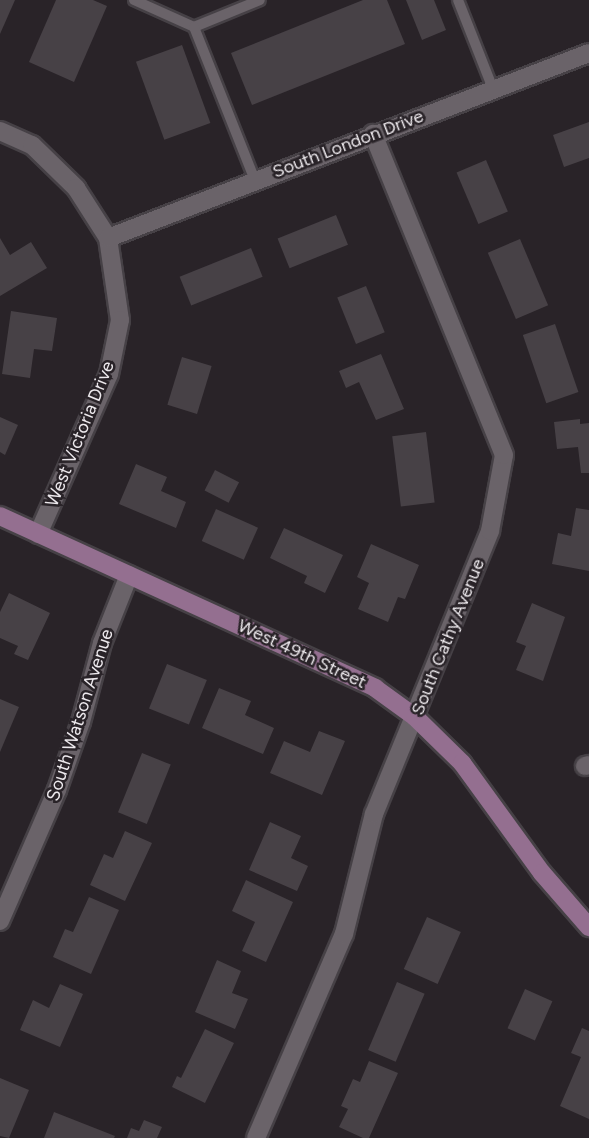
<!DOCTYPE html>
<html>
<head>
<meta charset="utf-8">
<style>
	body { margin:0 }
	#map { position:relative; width:589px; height:1138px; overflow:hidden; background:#292328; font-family:Figtree,sans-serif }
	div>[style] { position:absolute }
	.building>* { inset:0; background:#474146; transform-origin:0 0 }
	.roads { filter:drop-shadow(2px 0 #464146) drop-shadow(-2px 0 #464146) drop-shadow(0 2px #464146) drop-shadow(0 -2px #464146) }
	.lane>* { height:10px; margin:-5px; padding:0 5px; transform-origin:5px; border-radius:5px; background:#6a6369 }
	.street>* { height:18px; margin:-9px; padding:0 9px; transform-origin:9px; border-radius:9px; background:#6a6369 }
	.secondary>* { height:18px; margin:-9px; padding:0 9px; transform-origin:9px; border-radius:9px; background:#946f90 }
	span { translate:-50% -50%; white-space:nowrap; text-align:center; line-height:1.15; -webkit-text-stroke:5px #292328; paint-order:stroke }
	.street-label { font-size:18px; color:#ede9ed }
</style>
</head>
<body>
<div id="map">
	<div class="building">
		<i style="clip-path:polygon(0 0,15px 0,0 34px)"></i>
		<i style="clip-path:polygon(56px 0,93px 0,107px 6px,74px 82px,29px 62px)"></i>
		<i style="clip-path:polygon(363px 0,387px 0,405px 44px,252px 105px,231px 53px)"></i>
		<i style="clip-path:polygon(406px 0,434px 0,446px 30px,422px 40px)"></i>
		<i style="left:182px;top:45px;width:83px;height:49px;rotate:70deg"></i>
		<i style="clip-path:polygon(589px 122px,589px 158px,564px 167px,553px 135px)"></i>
		<i style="left:486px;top:160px;width:56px;height:32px;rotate:67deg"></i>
		<i style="left:336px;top:215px;width:32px;height:63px;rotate:68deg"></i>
		<i style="clip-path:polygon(0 238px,10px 255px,31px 242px,47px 268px,0 296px)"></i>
		<i style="left:520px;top:239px;width:72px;height:35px;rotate:67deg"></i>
		<i style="left:251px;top:248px;width:31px;height:77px;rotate:68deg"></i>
		<i style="left:366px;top:286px;width:50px;height:31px;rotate:68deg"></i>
		<i style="clip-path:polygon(11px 311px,57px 318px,52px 351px,34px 349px,30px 378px,2px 374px)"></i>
		<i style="left:555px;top:324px;width:72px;height:34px;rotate:71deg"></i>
		<i style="clip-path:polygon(381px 354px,404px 409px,376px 420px,359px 382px,346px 388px,339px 371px)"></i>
		<i style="left:182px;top:357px;width:31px;height:50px;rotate:17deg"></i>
		<i style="clip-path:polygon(0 417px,18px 425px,5px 455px,0 452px)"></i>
		<i style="clip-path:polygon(580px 419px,580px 424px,589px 423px,589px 473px,581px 473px,578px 447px,557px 449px,554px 422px)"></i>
		<i style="left:426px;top:432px;width:71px;height:34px;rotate:83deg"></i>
		<i style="clip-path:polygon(136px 464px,167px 477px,161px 491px,186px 502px,176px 528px,119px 504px)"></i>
		<i style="left:215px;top:470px;width:27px;height:23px;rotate:27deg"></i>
		<i style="clip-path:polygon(576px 508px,589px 510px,589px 571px,552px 564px,558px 533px,571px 536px)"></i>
		<i style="left:216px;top:509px;width:46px;height:35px;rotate:24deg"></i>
		<i style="clip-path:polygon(284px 528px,343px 555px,325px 593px,304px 583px,307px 576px,270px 558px)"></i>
		<i style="clip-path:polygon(371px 544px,419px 565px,405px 599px,398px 597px,388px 622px,358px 609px,369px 583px,357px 577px)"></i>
		<i style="clip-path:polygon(9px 593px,50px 613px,28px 660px,14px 654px,18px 646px,0 638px,0 612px)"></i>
		<i style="clip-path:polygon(532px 603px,565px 617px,543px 681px,516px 670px,526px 646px,516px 642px)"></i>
		<i style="left:167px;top:664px;width:43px;height:48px;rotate:22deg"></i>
		<i style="clip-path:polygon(219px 688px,251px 701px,245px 715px,274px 728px,263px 754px,202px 728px)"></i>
		<i style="clip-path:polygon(0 699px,19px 707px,0 752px)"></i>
		<i style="clip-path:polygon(319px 731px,345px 741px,322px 795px,270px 773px,284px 741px,310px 752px)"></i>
		<i style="left:142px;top:753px;width:31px;height:64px;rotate:22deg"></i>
		<i style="clip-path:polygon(270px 822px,301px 836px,291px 858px,308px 866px,297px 891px,249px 870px)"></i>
		<i style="clip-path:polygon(125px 831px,152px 843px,125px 901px,90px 885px,104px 854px,113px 858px)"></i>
		<i style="clip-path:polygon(246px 880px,293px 902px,266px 962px,242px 951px,255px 922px,232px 911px)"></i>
		<i style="clip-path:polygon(89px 897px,119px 910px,91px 974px,53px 957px,65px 929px,73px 932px)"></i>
		<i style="left:427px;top:917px;width:37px;height:57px;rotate:24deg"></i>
		<i style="clip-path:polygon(217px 960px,241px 971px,232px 993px,248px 999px,235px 1029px,195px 1012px)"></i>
		<i style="left:397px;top:982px;width:30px;height:74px;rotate:23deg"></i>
		<i style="clip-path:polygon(60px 984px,83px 994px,60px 1047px,20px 1030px,33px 1000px,49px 1008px)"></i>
		<i style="left:525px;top:989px;width:30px;height:43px;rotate:24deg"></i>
		<i style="clip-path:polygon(582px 1028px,589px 1031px,589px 1119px,560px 1106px,581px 1057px,571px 1053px)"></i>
		<i style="clip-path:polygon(205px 1029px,234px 1043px,205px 1103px,172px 1087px,177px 1076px,181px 1078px)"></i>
		<i style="clip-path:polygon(369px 1061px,398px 1073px,369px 1138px,363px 1138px,339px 1127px,348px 1109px,341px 1106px,353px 1079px,360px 1082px)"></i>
		<i style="clip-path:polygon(0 1078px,29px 1090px,9px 1138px,0 1136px)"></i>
		<i style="clip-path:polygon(54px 1112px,115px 1136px,114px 1138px,44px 1138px)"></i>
		<i style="clip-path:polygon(144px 1120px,162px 1127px,157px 1138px,127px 1138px,131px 1128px,139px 1131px)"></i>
	</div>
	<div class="roads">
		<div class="lane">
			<i style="left:134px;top:0;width:66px;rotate:24.2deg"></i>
			<i style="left:194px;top:27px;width:71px;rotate:-22.2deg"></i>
			<i style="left:458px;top:0;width:96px;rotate:68.5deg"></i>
			<i style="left:194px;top:27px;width:165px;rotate:68.3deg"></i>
		</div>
		<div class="street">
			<i style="left:0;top:131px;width:35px;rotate:24deg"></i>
			<i style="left:32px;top:145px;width:62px;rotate:44.3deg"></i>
			<i style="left:76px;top:188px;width:59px;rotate:57.4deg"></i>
			<i style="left:108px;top:238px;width:83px;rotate:81.7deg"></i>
			<i style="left:120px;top:320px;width:55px;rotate:101.5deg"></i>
			<i style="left:109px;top:374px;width:175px;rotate:113.9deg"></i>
			<i style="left:108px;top:238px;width:515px;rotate:-21.04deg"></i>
			<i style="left:585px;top:766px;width:4px;rotate:-14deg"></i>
			<i style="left:0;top:921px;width:143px;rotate:-66.5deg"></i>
			<i style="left:57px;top:790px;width:72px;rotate:-70.6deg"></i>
			<i style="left:81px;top:722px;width:82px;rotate:-75.1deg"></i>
			<i style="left:102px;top:643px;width:73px;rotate:-68.3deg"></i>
			<i style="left:256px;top:1138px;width:222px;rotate:-66.7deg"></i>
			<i style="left:344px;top:934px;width:124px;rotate:-76deg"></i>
			<i style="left:374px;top:814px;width:306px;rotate:-67.7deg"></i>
			<i style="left:490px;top:531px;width:77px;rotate:-79.6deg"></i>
			<i style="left:504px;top:455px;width:347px;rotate:-112.2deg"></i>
		</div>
		<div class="secondary">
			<i style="left:0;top:516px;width:413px;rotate:24.6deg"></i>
			<i style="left:375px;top:688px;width:49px;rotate:35.9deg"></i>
			<i style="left:415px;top:717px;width:66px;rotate:44.4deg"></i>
			<i style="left:462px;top:763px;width:136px;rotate:54deg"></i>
			<i style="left:542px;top:873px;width:72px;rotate:49deg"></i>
		</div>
	</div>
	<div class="street-label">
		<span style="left:348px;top:144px;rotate:-21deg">South London Drive</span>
		<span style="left:80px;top:434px;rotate:-68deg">West Victoria Drive</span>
		<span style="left:448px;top:637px;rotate:-68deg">South Cathy Avenue</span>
		<span style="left:302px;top:654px;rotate:25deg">West 49th Street</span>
		<span style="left:80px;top:715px;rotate:-72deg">South Watson Avenue</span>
	</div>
</div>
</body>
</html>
